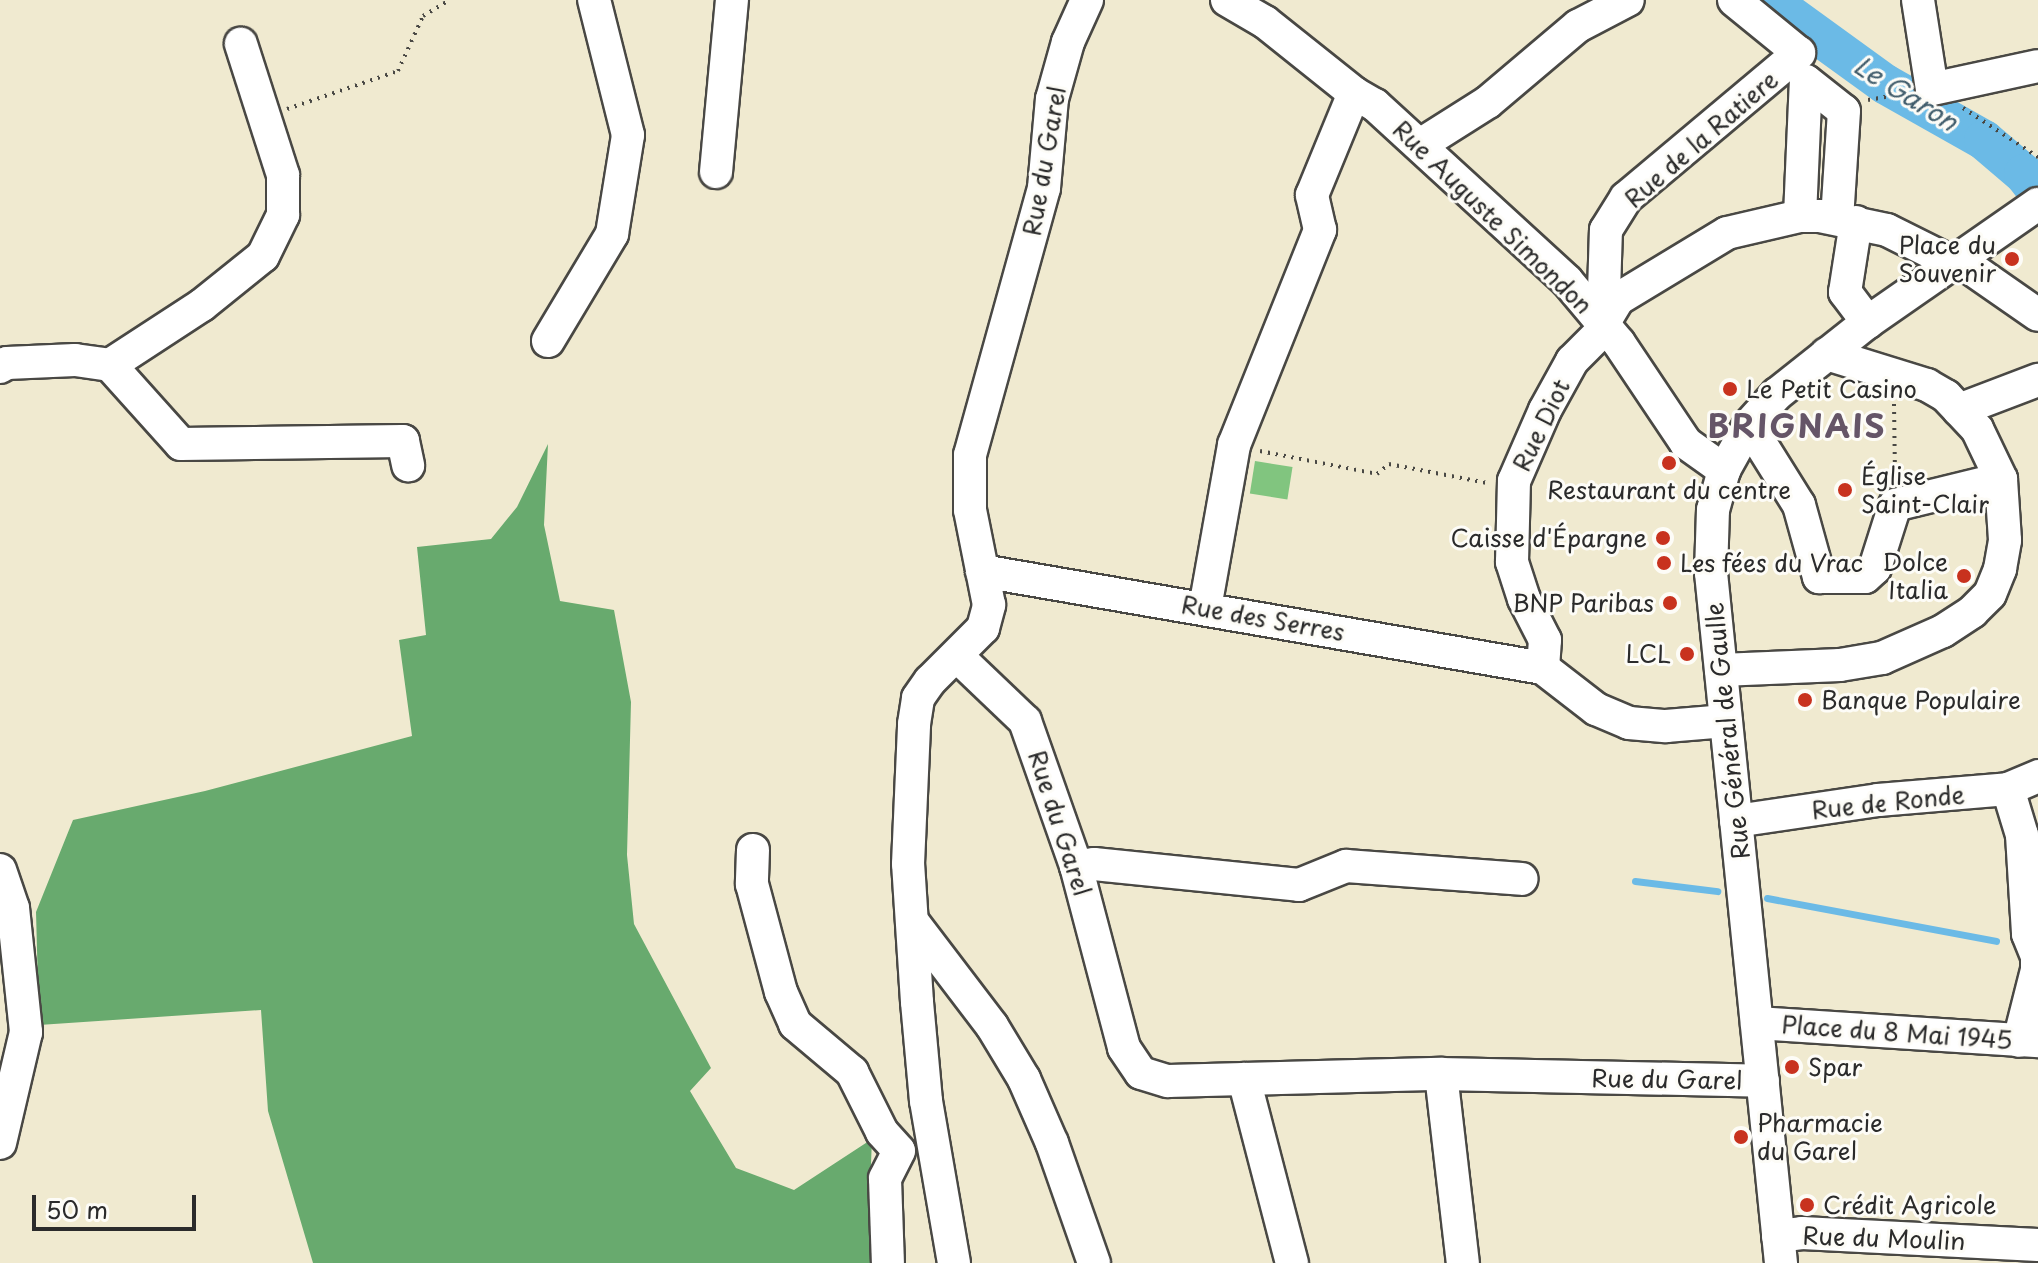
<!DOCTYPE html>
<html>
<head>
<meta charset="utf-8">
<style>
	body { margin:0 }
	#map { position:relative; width:2038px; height:1263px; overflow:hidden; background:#f0ead0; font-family:"Playpen Sans",sans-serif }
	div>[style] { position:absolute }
	.green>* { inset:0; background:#81c57f; transform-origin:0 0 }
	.forest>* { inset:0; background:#68aa6e }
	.stream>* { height:7px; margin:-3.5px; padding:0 3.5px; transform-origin:3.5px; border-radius:3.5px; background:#6bbae6 }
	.river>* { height:40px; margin:-20px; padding:0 20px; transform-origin:20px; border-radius:20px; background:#6bbae6 }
	.path>* { height:4px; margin-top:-2px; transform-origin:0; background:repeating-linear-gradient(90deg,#494844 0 2px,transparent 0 8px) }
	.roads { filter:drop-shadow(2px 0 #494844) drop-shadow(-2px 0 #494844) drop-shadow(0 2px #494844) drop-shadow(0 -2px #494844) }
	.minor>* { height:32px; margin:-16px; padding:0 16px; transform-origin:16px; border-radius:16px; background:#fff }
	.dots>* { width:22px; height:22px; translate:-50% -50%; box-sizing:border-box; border:4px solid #fdfcf7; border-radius:50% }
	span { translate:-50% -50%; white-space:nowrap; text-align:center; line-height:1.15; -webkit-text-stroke:6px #fdfcf7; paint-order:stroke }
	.street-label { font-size:24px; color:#2b2b2b }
	.poi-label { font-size:24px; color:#2b2b2b }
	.right { translate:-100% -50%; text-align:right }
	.left { translate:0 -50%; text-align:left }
	.water-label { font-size:26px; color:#415d6c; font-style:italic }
	.district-label { font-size:32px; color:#655567; font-weight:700; letter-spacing:2px }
	.scale { position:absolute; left:32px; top:1195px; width:164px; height:36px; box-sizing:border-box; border:4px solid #2b2b2b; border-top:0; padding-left:10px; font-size:24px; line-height:28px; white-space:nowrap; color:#2b2b2b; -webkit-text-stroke:6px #fdfcf7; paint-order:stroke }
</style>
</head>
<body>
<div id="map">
	<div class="green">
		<i style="left:1255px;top:461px;width:38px;height:33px;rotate:9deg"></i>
	</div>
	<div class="forest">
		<i style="clip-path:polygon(548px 444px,544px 525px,560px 601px,614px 610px,631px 702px,627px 855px,634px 924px,711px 1068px,690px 1091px,736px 1168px,794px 1190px,872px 1139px,869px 1213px,872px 1263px,313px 1263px,268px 1111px,261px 1010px,39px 1025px,36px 912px,73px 820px,205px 791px,412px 736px,399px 640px,426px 635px,417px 547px,491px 539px,517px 507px)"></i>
	</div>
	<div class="stream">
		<i style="left:1635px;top:881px;width:83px;rotate:7deg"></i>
		<i style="left:1767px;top:898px;width:233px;rotate:10.6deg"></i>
	</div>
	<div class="river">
		<i style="left:1769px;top:0;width:143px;rotate:35.9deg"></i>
		<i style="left:1885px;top:84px;width:114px;rotate:29.5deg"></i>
		<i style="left:1984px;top:140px;width:52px;rotate:40.4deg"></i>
		<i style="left:2024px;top:174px;width:23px;rotate:52deg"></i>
	</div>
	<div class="path">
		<i style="left:1868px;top:100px;width:39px;rotate:-10deg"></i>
		<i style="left:1963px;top:108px;width:90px;rotate:33.2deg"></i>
		<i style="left:287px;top:109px;width:117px;rotate:-18.9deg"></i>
		<i style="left:398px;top:71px;width:60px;rotate:-65.6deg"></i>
		<i style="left:423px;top:16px;width:31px;rotate:-31deg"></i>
		<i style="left:1894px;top:404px;width:75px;rotate:89.2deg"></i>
		<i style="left:1260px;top:451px;width:119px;rotate:11.1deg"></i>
		<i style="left:1377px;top:474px;width:16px;rotate:-40deg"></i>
		<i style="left:1389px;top:464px;width:100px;rotate:11deg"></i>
	</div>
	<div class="roads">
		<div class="minor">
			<i style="left:1227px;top:0;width:44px;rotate:30.1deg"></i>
			<i style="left:1265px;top:22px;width:114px;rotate:38.6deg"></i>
			<i style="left:1354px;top:93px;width:24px;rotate:30deg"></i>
			<i style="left:1375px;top:105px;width:260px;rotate:42.5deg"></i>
			<i style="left:1567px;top:281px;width:81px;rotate:50deg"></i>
			<i style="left:1619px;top:343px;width:120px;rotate:56.2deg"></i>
			<i style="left:1686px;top:443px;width:47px;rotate:35.4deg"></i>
			<i style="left:1734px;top:0;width:84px;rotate:39.2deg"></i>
			<i style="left:1918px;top:0;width:90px;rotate:81.1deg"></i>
			<i style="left:1932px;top:89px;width:108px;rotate:-12.2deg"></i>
			<i style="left:1420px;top:145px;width:80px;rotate:-32.3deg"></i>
			<i style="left:1488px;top:102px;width:118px;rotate:-40.2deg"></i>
			<i style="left:1578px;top:26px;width:56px;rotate:-27.5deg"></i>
			<i style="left:716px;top:172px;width:173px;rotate:-84.7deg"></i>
			<i style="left:1800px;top:216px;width:135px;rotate:-87.5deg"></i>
			<i style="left:1806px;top:81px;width:48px;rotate:38.3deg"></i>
			<i style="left:1844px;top:111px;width:108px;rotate:93.7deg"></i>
			<i style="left:1856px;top:222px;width:71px;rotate:98.9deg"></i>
			<i style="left:1845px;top:292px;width:38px;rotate:53deg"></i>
			<i style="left:1959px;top:260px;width:96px;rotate:34.8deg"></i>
			<i style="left:1603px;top:324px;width:29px;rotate:-59deg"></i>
			<i style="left:1618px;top:299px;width:127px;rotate:-31.2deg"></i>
			<i style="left:1727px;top:233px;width:75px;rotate:-13.1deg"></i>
			<i style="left:1800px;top:216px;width:20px"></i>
			<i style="left:1820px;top:216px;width:68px;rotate:11.8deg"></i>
			<i style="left:1887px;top:230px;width:74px;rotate:26.6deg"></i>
			<i style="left:1603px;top:324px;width:94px;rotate:-88.2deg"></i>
			<i style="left:1606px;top:230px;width:38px;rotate:-58deg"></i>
			<i style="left:1626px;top:198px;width:226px;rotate:-40deg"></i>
			<i style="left:548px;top:341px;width:125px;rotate:-59.1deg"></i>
			<i style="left:612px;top:234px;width:100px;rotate:-80.8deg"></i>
			<i style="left:628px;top:135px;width:139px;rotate:-104.1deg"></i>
			<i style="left:110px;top:365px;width:110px;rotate:-33.1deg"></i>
			<i style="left:202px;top:305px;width:78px;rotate:-38.8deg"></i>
			<i style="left:263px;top:256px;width:46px;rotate:-64deg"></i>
			<i style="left:283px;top:215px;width:40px;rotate:-90deg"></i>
			<i style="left:283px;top:175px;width:138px;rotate:-107.8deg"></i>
			<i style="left:0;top:367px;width:8px;rotate:-30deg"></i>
			<i style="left:7px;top:363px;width:68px;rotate:-2.5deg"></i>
			<i style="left:75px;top:360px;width:35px;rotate:8deg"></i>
			<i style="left:110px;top:365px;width:106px;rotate:48.1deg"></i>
			<i style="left:181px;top:444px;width:222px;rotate:-0.8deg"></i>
			<i style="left:403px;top:441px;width:25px;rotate:78deg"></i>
			<i style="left:1959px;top:410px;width:85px;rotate:-20.8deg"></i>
			<i style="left:1749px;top:425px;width:94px;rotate:58deg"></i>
			<i style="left:1799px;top:505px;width:75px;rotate:74.5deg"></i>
			<i style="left:1819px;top:577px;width:46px"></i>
			<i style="left:1865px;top:577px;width:13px;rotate:-42deg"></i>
			<i style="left:1875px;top:568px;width:66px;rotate:-72.4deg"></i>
			<i style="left:1895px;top:505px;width:109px;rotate:-13.8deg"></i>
			<i style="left:982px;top:571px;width:569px;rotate:9.81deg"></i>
			<i style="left:1543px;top:668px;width:67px;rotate:37.7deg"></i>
			<i style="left:1596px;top:709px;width:36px;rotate:23deg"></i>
			<i style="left:1629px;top:723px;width:37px;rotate:5deg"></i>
			<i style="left:1666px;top:726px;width:60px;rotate:-4.8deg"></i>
			<i style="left:1205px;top:608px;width:166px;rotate:-79.9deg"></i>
			<i style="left:1234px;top:445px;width:232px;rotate:-68.2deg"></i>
			<i style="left:1320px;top:230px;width:36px;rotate:-103deg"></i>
			<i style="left:1312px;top:195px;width:110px;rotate:-67.6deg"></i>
			<i style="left:957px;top:656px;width:94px;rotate:43.7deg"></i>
			<i style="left:1025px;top:721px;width:154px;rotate:70.6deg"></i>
			<i style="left:1076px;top:866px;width:188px;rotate:75.2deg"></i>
			<i style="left:1124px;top:1048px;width:30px;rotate:56deg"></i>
			<i style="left:1141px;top:1073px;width:28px;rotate:17deg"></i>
			<i style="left:1168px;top:1081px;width:273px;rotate:-1.5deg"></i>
			<i style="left:1441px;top:1074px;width:322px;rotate:1.2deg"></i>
			<i style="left:1543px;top:668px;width:28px;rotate:-86deg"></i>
			<i style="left:1545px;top:640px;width:46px;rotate:-117.1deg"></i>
			<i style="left:1524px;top:599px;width:39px;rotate:-108deg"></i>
			<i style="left:1512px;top:562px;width:81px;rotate:-88.6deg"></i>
			<i style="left:1514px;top:481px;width:77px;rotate:-66.4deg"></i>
			<i style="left:1545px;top:410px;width:56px;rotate:-61.1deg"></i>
			<i style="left:1572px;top:361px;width:48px;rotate:-45deg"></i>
			<i style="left:1721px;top:670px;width:119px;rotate:-2.4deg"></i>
			<i style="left:1840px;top:665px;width:43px;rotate:-9.5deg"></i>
			<i style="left:1882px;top:658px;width:67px;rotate:-23.9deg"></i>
			<i style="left:1943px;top:631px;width:35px;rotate:-33deg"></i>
			<i style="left:1972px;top:612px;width:25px;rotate:-45deg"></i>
			<i style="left:1990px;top:594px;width:27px;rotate:-68deg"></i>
			<i style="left:2000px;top:569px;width:29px;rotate:-80deg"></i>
			<i style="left:2005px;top:540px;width:61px;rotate:-93.8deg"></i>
			<i style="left:2001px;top:479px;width:55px;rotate:-115.6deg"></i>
			<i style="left:1977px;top:429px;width:45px;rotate:-133.2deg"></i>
			<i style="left:1946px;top:396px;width:22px;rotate:-150deg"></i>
			<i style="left:1927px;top:385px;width:105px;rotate:-162.8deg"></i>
			<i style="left:2008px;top:789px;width:48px;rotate:73.1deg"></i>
			<i style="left:2022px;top:835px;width:99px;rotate:86.5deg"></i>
			<i style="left:2028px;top:934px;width:24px;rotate:68deg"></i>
			<i style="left:2037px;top:956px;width:14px;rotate:90deg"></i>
			<i style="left:2037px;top:970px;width:73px;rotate:104.2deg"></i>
			<i style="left:1736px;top:821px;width:144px;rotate:-8.4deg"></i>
			<i style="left:1878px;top:800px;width:130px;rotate:-4.8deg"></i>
			<i style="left:2008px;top:789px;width:33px;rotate:-23deg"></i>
			<i style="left:753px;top:850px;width:34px;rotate:92deg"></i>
			<i style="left:752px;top:884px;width:112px;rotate:75deg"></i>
			<i style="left:781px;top:992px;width:35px;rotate:66deg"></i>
			<i style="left:795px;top:1024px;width:75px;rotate:40.1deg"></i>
			<i style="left:852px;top:1072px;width:67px;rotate:63.4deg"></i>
			<i style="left:882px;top:1132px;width:25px;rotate:48deg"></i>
			<i style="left:899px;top:1151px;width:31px;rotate:117deg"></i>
			<i style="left:885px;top:1179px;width:84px;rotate:88deg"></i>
			<i style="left:1076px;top:866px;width:18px;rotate:-6deg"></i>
			<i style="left:1094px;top:864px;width:206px;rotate:5.8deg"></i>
			<i style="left:1299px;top:885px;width:51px;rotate:-22deg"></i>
			<i style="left:1346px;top:866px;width:176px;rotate:4.2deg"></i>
			<i style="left:0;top:870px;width:40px;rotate:71.1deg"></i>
			<i style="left:13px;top:908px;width:125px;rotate:84deg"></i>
			<i style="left:26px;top:1032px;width:114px;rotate:103.2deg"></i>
			<i style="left:912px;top:921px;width:132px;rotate:52.7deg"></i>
			<i style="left:992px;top:1026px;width:62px;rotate:58.9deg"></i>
			<i style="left:1024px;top:1079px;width:70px;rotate:66.4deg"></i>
			<i style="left:1052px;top:1143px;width:127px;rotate:70.7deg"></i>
			<i style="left:1757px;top:1023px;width:282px;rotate:3.7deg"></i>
			<i style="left:1441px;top:1074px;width:190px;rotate:83.4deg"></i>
			<i style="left:1244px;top:1079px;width:190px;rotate:75.4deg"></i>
			<i style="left:1778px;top:1236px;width:24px;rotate:-7deg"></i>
			<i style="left:1802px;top:1233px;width:236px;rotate:2.9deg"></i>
			<i style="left:954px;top:1263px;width:164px;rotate:-99.8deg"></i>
			<i style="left:926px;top:1101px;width:99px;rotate:-95.2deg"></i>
			<i style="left:917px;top:1002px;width:138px;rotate:-93.7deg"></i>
			<i style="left:908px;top:864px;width:140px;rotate:-87.5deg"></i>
			<i style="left:914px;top:724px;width:26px;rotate:-81deg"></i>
			<i style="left:918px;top:698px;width:21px;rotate:-55deg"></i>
			<i style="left:930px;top:681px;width:75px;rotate:-45deg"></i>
			<i style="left:983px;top:628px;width:24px;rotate:-75deg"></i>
			<i style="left:989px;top:605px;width:97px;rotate:-101.3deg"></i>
			<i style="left:970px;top:510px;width:55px;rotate:-90deg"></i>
			<i style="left:970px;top:455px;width:277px;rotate:-74.5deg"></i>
			<i style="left:1044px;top:188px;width:89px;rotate:-84.9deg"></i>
			<i style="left:1052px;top:99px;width:59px;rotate:-74.3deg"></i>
			<i style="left:1068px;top:42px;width:46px;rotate:-65.7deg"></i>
			<i style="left:1781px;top:1263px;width:694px;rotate:-95.79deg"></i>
			<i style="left:1711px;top:573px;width:63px;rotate:-88.2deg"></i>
			<i style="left:1713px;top:510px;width:41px;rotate:-74.6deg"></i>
			<i style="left:1724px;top:470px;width:51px;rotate:-60.9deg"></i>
			<i style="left:1749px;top:425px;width:42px;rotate:-47.9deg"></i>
			<i style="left:1777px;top:394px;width:116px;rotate:-38.4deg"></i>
			<i style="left:1868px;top:322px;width:207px;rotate:-34.8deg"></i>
		</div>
	</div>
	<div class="dots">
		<i style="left:2012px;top:259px;background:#c8321e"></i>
		<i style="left:1730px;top:389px;background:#c8321e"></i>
		<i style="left:1669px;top:463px;background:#c8321e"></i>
		<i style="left:1845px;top:490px;background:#c8321e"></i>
		<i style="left:1663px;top:538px;background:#c8321e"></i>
		<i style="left:1664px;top:563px;background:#c8321e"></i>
		<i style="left:1964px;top:576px;background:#c8321e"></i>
		<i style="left:1670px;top:603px;background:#c8321e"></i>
		<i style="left:1687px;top:654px;background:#c8321e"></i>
		<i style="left:1805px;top:700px;background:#c8321e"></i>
		<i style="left:1792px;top:1067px;background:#c8321e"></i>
		<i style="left:1741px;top:1137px;background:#c8321e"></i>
		<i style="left:1807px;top:1205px;background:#c8321e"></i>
	</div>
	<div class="street-label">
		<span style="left:1701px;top:139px;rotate:-41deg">Rue de la Ratiere</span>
		<span style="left:1044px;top:161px;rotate:-80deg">Rue du Garel</span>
		<span style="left:1493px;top:217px;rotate:44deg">Rue Auguste Simondon</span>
		<span style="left:1541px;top:425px;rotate:-64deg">Rue Diot</span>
		<span style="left:1263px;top:618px;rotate:10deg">Rue des Serres</span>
		<span style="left:1727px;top:731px;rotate:-96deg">Rue Général de Gaulle</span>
		<span style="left:1888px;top:802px;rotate:-6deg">Rue de Ronde</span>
		<span style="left:1060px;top:823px;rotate:72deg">Rue du Garel</span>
		<span style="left:1897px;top:1032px;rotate:4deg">Place du 8 Mai 1945</span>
		<span style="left:1667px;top:1079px;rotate:1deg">Rue du Garel</span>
		<span style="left:1884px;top:1238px;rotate:2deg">Rue du Moulin</span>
	</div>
	<div class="poi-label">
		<span class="right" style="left:1996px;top:259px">Place du<br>Souvenir</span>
		<span class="left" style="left:1746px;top:389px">Le Petit Casino</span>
		<span class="left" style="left:1861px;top:490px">Église<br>Saint-Clair</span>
		<span style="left:1669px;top:490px">Restaurant du centre</span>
		<span class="right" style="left:1647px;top:538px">Caisse d'Épargne</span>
		<span class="right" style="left:1948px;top:576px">Dolce<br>Italia</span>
		<span class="left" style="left:1680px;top:563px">Les fées du Vrac</span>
		<span class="right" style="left:1654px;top:603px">BNP Paribas</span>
		<span class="right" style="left:1671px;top:654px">LCL</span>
		<span class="left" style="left:1821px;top:700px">Banque Populaire</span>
		<span class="left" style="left:1808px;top:1067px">Spar</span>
		<span class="left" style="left:1757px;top:1137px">Pharmacie<br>du Garel</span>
		<span class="left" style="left:1823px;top:1205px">Crédit Agricole</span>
	</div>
	<div class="water-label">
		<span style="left:1906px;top:93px;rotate:32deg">Le Garon</span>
	</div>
	<div class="district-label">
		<span style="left:1797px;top:425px">BRIGNAIS</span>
	</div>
	<div class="scale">50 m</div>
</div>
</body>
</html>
